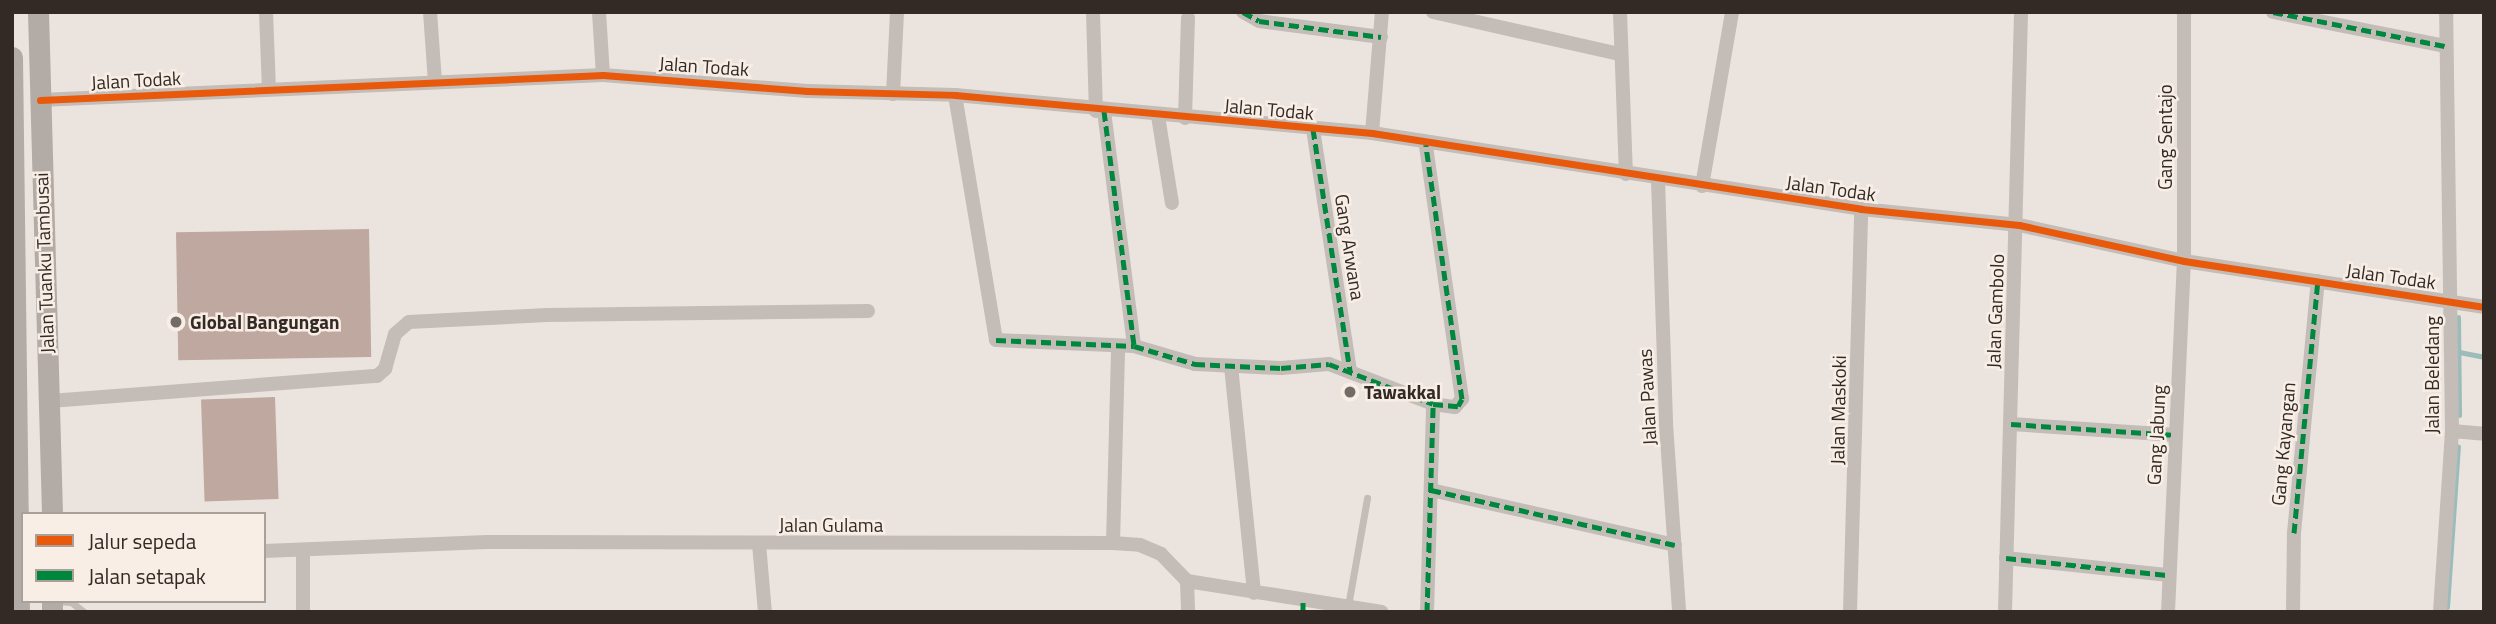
<!DOCTYPE html>
<html>
<head>
<meta charset="utf-8">
<style>
	body { margin:0 }
	#map { position:relative; width:2496px; height:624px; overflow:hidden; background:#ebe4de; font-family:"Titillium Web",sans-serif }
	div>[style] { position:absolute }
	.stream>* { height:5px; margin:-2.5px; padding:0 2.5px; transform-origin:2.5px; border-radius:2.5px; background:#9bbcba }
	.building>* { inset:0; background:#bea8a0; transform-origin:0 0 }
	.service>* { height:7px; margin:-3.5px; padding:0 3.5px; transform-origin:3.5px; border-radius:3.5px; background:#c3bcb7 }
	.minor>* { height:14px; margin:-7px; padding:0 7px; transform-origin:7px; border-radius:7px; background:#c3bcb7 }
	.primary>* { height:21px; margin:-10.5px; padding:0 10.5px; transform-origin:10.5px; border-radius:10.5px; background:#b2aba6 }
	.quiet>* { height:5px; margin-top:-2.5px; transform-origin:0; background:repeating-linear-gradient(90deg,#00873e 0 10px,transparent 0 15px) }
	.cycleway>* { height:7px; margin:-3.5px; padding:0 3.5px; transform-origin:3.5px; border-radius:3.5px; background:#e8590c }
	.dots>* { width:19px; height:19px; translate:-50% -50%; box-sizing:border-box; border:4px solid #f8eee5; border-radius:50% }
	span { translate:-50% -50%; white-space:nowrap; text-align:center; line-height:1.15; -webkit-text-stroke:5px #f8eee5; paint-order:stroke }
	.street-label { font-size:19px; color:#332a26 }
	.poi-label { font-size:19px; color:#332a26; font-weight:700 }
	.left { translate:0 -50%; text-align:left }
	.frame { position:absolute; inset:0; border:14px solid #332a26; pointer-events:none }
	.legend { position:absolute; left:21px; top:512px; width:245px; height:91px; box-sizing:border-box; background:#f8eee5; border:2px solid #a9a099; margin:0; padding:9px 12px; list-style:none; font-size:21px; color:#332a26 }
	.legend li { display:flex; align-items:center; gap:14px; height:35px }
	.legend b { width:35px; border:2px solid #a9a099 }
</style>
</head>
<body>
<div id="map">
	<div class="stream">
		<i style="left:2458px;top:317px;width:98px;rotate:89.4deg"></i>
		<i style="left:2459px;top:352px;width:25px;rotate:11deg"></i>
		<i style="left:2447px;top:607px;width:161px;rotate:-86.1deg"></i>
	</div>
	<div class="building">
		<i style="left:369px;top:229px;width:128px;height:193px;rotate:89deg"></i>
		<i style="left:275px;top:397px;width:102px;height:74px;rotate:88deg"></i>
	</div>
	<div class="service">
		<i style="left:56px;top:601px;width:15px;rotate:4deg"></i>
		<i style="left:71px;top:602px;width:16px;rotate:38deg"></i>
		<i style="left:1348px;top:606px;width:110px;rotate:-80deg"></i>
	</div>
	<div class="minor">
		<i style="left:266px;top:12px;width:77px;rotate:87.8deg"></i>
		<i style="left:430px;top:12px;width:69px;rotate:85.9deg"></i>
		<i style="left:599px;top:12px;width:63px;rotate:86.4deg"></i>
		<i style="left:1093px;top:12px;width:99px;rotate:88.3deg"></i>
		<i style="left:1243px;top:12px;width:18px;rotate:29deg"></i>
		<i style="left:1259px;top:21px;width:123px;rotate:7.5deg"></i>
		<i style="left:1433px;top:12px;width:191px;rotate:12.7deg"></i>
		<i style="left:1620px;top:12px;width:162px;rotate:87.9deg"></i>
		<i style="left:2273px;top:12px;width:175px;rotate:11.2deg"></i>
		<i style="left:893px;top:94px;width:82px;rotate:-87.2deg"></i>
		<i style="left:955px;top:95px;width:248px;rotate:80.5deg"></i>
		<i style="left:996px;top:340px;width:138px;rotate:2.5deg"></i>
		<i style="left:1134px;top:346px;width:64px;rotate:16.4deg"></i>
		<i style="left:1195px;top:364px;width:86px;rotate:2.7deg"></i>
		<i style="left:1281px;top:368px;width:48px;rotate:-4.8deg"></i>
		<i style="left:1329px;top:364px;width:111px;rotate:21deg"></i>
		<i style="left:1433px;top:404px;width:22px;rotate:8deg"></i>
		<i style="left:1455px;top:407px;width:11px;rotate:-49deg"></i>
		<i style="left:1462px;top:399px;width:257px;rotate:-98.1deg"></i>
		<i style="left:40px;top:100px;width:564px;rotate:-2.54deg"></i>
		<i style="left:603px;top:75px;width:205px;rotate:4.5deg"></i>
		<i style="left:807px;top:91px;width:148px;rotate:1.5deg"></i>
		<i style="left:955px;top:95px;width:419px;rotate:5.2deg"></i>
		<i style="left:1372px;top:133px;width:495px;rotate:8.8deg"></i>
		<i style="left:1861px;top:209px;width:159px;rotate:5.8deg"></i>
		<i style="left:2019px;top:225px;width:169px;rotate:12.3deg"></i>
		<i style="left:2184px;top:261px;width:304px;rotate:8.7deg"></i>
		<i style="left:1104px;top:111px;width:237px;rotate:82.7deg"></i>
		<i style="left:1158px;top:116px;width:88px;rotate:80.9deg"></i>
		<i style="left:1185px;top:118px;width:100px;rotate:-88.3deg"></i>
		<i style="left:1313px;top:129px;width:246px;rotate:81.3deg"></i>
		<i style="left:1372px;top:133px;width:121px;rotate:-85.3deg"></i>
		<i style="left:1658px;top:180px;width:244px;rotate:88.1deg"></i>
		<i style="left:1666px;top:424px;width:188px;rotate:86deg"></i>
		<i style="left:1702px;top:186px;width:177px;rotate:-80.2deg"></i>
		<i style="left:1231px;top:366px;width:228px;rotate:84.2deg"></i>
		<i style="left:50px;top:401px;width:328px;rotate:-4.4deg"></i>
		<i style="left:377px;top:376px;width:11px;rotate:-41deg"></i>
		<i style="left:385px;top:369px;width:36px;rotate:-74deg"></i>
		<i style="left:395px;top:334px;width:18px;rotate:-41deg"></i>
		<i style="left:409px;top:322px;width:138px;rotate:-2.9deg"></i>
		<i style="left:547px;top:315px;width:321px;rotate:-0.7deg"></i>
		<i style="left:2011px;top:424px;width:165px;rotate:3.8deg"></i>
		<i style="left:2452px;top:431px;width:32px;rotate:5deg"></i>
		<i style="left:1431px;top:490px;width:250px;rotate:12.7deg"></i>
		<i style="left:1113px;top:543px;width:196px;rotate:-88.5deg"></i>
		<i style="left:759px;top:544px;width:68px;rotate:85deg"></i>
		<i style="left:264px;top:551px;width:223px;rotate:-2.3deg"></i>
		<i style="left:487px;top:542px;width:626px;rotate:0.09deg"></i>
		<i style="left:1113px;top:543px;width:27px;rotate:4deg"></i>
		<i style="left:1140px;top:545px;width:23px;rotate:23deg"></i>
		<i style="left:1161px;top:554px;width:37px;rotate:46deg"></i>
		<i style="left:1187px;top:581px;width:197px;rotate:9deg"></i>
		<i style="left:303px;top:551px;width:61px;rotate:90deg"></i>
		<i style="left:2006px;top:558px;width:164px;rotate:6deg"></i>
		<i style="left:1187px;top:581px;width:31px;rotate:88deg"></i>
		<i style="left:1427px;top:612px;width:208px;rotate:-88.3deg"></i>
		<i style="left:1850px;top:612px;width:403px;rotate:-88.4deg"></i>
		<i style="left:2005px;top:612px;width:600px;rotate:-88.47deg"></i>
		<i style="left:2168px;top:612px;width:351px;rotate:-87.4deg"></i>
		<i style="left:2184px;top:261px;width:249px;rotate:-90deg"></i>
		<i style="left:2293px;top:612px;width:79px;rotate:-89.3deg"></i>
		<i style="left:2294px;top:533px;width:253px;rotate:-84.6deg"></i>
		<i style="left:2440px;top:612px;width:181px;rotate:-86.2deg"></i>
		<i style="left:2452px;top:431px;width:419px;rotate:-90.8deg"></i>
	</div>
	<div class="primary">
		<i style="left:38px;top:12px;width:502px;rotate:88.4deg"></i>
		<i style="left:12px;top:57px;width:555px;rotate:89.28deg"></i>
		<i style="left:52px;top:601px;width:11px;rotate:90deg"></i>
	</div>
	<div class="quiet">
		<i style="left:1243px;top:12px;width:18px;rotate:29deg"></i>
		<i style="left:1259px;top:21px;width:123px;rotate:7.5deg"></i>
		<i style="left:2273px;top:12px;width:175px;rotate:11.2deg"></i>
		<i style="left:1104px;top:111px;width:237px;rotate:82.7deg"></i>
		<i style="left:1313px;top:129px;width:246px;rotate:81.3deg"></i>
		<i style="left:996px;top:340px;width:138px;rotate:2.5deg"></i>
		<i style="left:1134px;top:346px;width:64px;rotate:16.4deg"></i>
		<i style="left:1195px;top:364px;width:86px;rotate:2.7deg"></i>
		<i style="left:1281px;top:368px;width:48px;rotate:-4.8deg"></i>
		<i style="left:1329px;top:364px;width:111px;rotate:21deg"></i>
		<i style="left:1433px;top:404px;width:25px;rotate:5deg"></i>
		<i style="left:1458px;top:406px;width:8px;rotate:-60deg"></i>
		<i style="left:1462px;top:399px;width:257px;rotate:-98.1deg"></i>
		<i style="left:2011px;top:424px;width:165px;rotate:3.8deg"></i>
		<i style="left:1431px;top:490px;width:250px;rotate:12.7deg"></i>
		<i style="left:2294px;top:533px;width:253px;rotate:-84.6deg"></i>
		<i style="left:2006px;top:558px;width:164px;rotate:6deg"></i>
		<i style="left:1303px;top:612px;width:12px;rotate:-90deg"></i>
		<i style="left:1427px;top:612px;width:208px;rotate:-88.3deg"></i>
	</div>
	<div class="cycleway">
		<i style="left:40px;top:100px;width:564px;rotate:-2.54deg"></i>
		<i style="left:603px;top:75px;width:205px;rotate:4.5deg"></i>
		<i style="left:807px;top:91px;width:148px;rotate:1.5deg"></i>
		<i style="left:955px;top:95px;width:419px;rotate:5.2deg"></i>
		<i style="left:1372px;top:133px;width:495px;rotate:8.8deg"></i>
		<i style="left:1861px;top:209px;width:159px;rotate:5.8deg"></i>
		<i style="left:2019px;top:225px;width:169px;rotate:12.3deg"></i>
		<i style="left:2184px;top:261px;width:304px;rotate:8.7deg"></i>
	</div>
	<div class="dots">
		<i style="left:176px;top:322px;background:#736b66"></i>
		<i style="left:1350px;top:392px;background:#736b66"></i>
	</div>
	<div class="street-label">
		<span style="left:704px;top:66px;rotate:4deg">Jalan Todak</span>
		<span style="left:136px;top:80px;rotate:-3deg">Jalan Todak</span>
		<span style="left:1269px;top:109px;rotate:5deg">Jalan Todak</span>
		<span style="left:2165px;top:137px;rotate:-90deg">Gang Sentajo</span>
		<span style="left:1831px;top:188px;rotate:8deg">Jalan Todak</span>
		<span style="left:1350px;top:247px;rotate:81deg">Gang Arwana</span>
		<span style="left:44px;top:263px;rotate:-92deg">Jalan Tuanku Tambusai</span>
		<span style="left:2391px;top:276px;rotate:8deg">Jalan Todak</span>
		<span style="left:1995px;top:311px;rotate:-88deg">Jalan Gambolo</span>
		<span style="left:2432px;top:375px;rotate:-90deg">Jalan Beledang</span>
		<span style="left:1647px;top:397px;rotate:-93deg">Jalan Pawas</span>
		<span style="left:1838px;top:410px;rotate:-89deg">Jalan Maskoki</span>
		<span style="left:2156px;top:435px;rotate:-87deg">Gang Jabung</span>
		<span style="left:2283px;top:444px;rotate:-85deg">Gang Kayangan</span>
		<span style="left:831px;top:525px">Jalan Gulama</span>
	</div>
	<div class="poi-label">
		<span class="left" style="left:190px;top:322px">Global Bangungan</span>
		<span class="left" style="left:1364px;top:392px">Tawakkal</span>
	</div>
	<div class="frame"></div>
	<ul class="legend">
	<li><b style="height:9px;background:#e8590c"></b>Jalur sepeda</li>
	<li><b style="height:9px;background:#00873e"></b>Jalan setapak</li>
	</ul>
</div>
</body>
</html>
